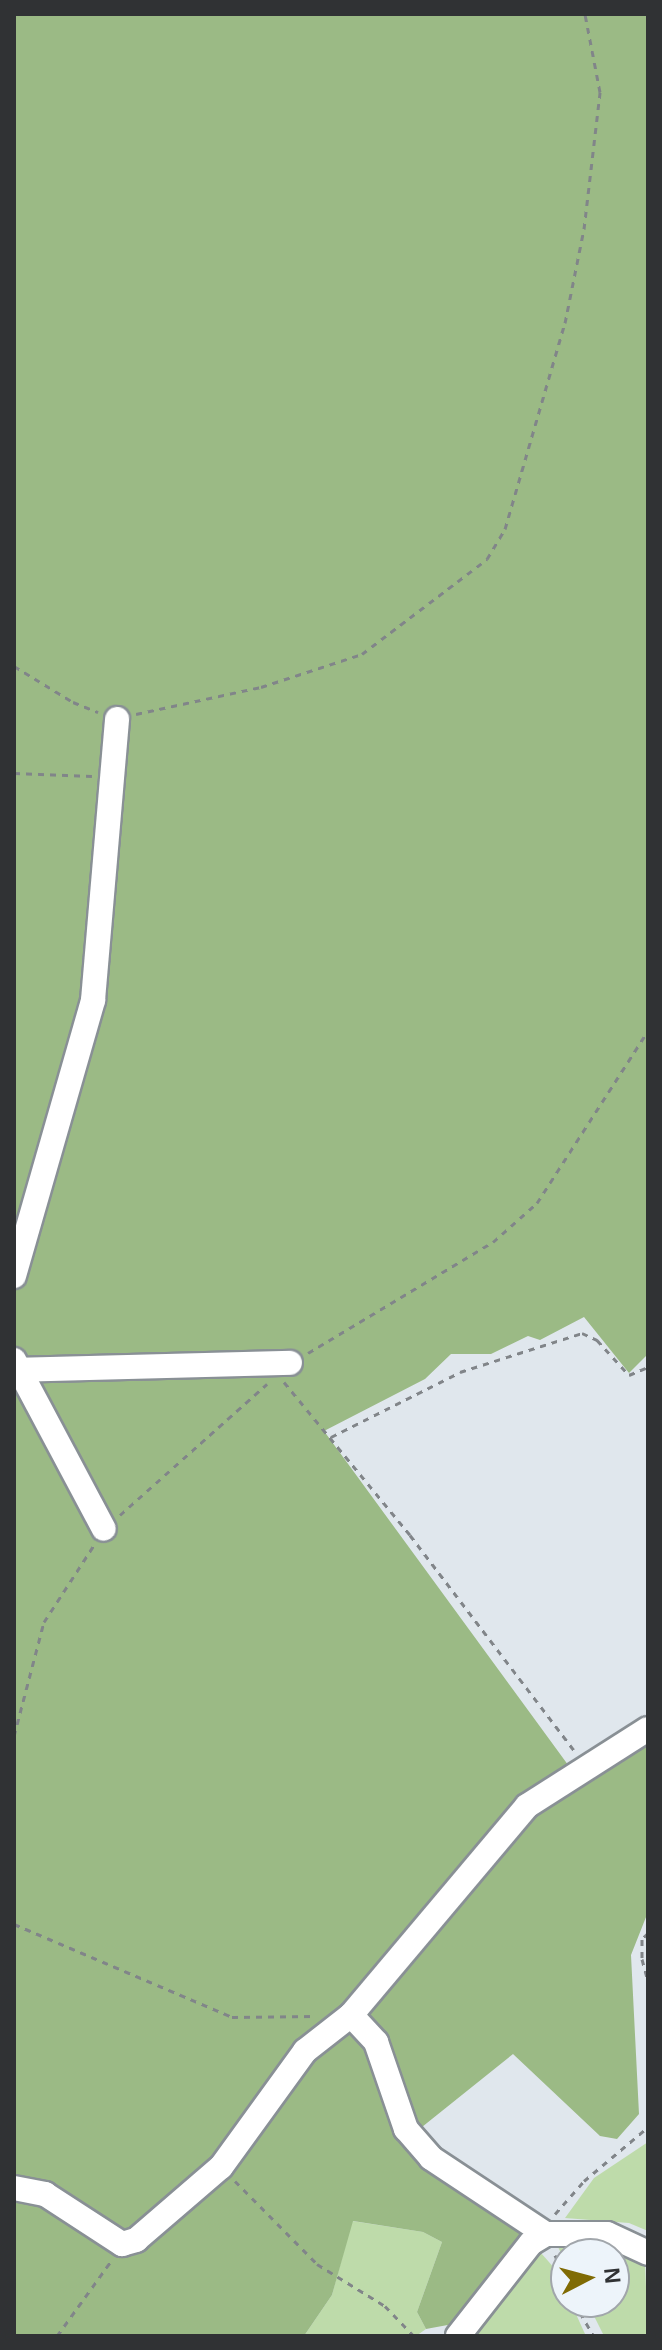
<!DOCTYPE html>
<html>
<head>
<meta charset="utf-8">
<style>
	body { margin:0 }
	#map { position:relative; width:662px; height:2350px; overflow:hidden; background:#e0e7ed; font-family:Helvetica,sans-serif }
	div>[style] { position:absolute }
	.green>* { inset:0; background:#bedbaa }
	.forest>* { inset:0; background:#9bba85 }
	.path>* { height:3px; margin-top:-1.5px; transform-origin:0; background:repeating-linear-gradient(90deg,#818589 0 6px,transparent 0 12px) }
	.roads { filter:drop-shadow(2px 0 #899095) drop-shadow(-2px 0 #899095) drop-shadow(0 2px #899095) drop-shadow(0 -2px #899095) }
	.minor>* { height:24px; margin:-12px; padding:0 12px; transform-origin:12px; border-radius:12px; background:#fff }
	span { translate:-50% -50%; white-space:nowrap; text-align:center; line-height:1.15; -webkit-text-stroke:6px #edf4fa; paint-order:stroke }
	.frame { position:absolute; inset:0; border:16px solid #303234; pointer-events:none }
	.north { position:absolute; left:550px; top:2238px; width:80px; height:80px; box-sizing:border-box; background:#edf4fa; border:2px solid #a1a6ab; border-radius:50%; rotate:84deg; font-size:22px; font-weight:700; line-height:32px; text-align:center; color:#303234 }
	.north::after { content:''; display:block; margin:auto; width:28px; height:36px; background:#806b04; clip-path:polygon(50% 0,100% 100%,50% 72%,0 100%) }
</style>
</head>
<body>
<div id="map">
	<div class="green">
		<i style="clip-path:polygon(648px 2142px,648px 2231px,629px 2223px,565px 2218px,594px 2178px)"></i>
		<i style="clip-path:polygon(352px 2221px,423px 2232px,442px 2242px,417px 2312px,426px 2329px,416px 2336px,304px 2336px,332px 2295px)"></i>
		<i style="clip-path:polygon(557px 2245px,603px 2245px,645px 2262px,648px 2336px,604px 2336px,587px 2302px,614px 2302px,614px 2254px,566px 2254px,566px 2263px)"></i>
		<i style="clip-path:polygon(541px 2253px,556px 2270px,585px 2334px,471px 2336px)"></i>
	</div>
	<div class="forest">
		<i style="clip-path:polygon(14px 14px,648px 14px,648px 1354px,629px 1373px,584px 1317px,540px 1340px,528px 1336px,491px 1354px,451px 1354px,425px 1379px,324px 1431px,582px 1784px,648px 1741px,648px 1912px,631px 1955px,639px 2114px,617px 2139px,600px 2136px,513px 2054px,402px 2143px,524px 2231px,453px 2324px,426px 2329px,417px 2312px,442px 2242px,423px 2232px,353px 2221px,332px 2295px,304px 2336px,14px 2336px)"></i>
	</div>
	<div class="path">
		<i style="left:14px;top:666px;width:69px;rotate:31.4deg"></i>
		<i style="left:73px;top:702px;width:27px;rotate:22deg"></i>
		<i style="left:136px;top:714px;width:128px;rotate:-12.2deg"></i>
		<i style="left:261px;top:687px;width:106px;rotate:-18.1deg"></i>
		<i style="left:362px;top:654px;width:157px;rotate:-37.2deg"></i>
		<i style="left:487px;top:559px;width:35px;rotate:-59deg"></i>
		<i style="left:505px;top:529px;width:215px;rotate:-73.8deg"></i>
		<i style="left:565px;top:323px;width:96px;rotate:-78.6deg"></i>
		<i style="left:584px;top:229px;width:138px;rotate:-83.3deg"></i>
		<i style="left:600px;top:92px;width:79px;rotate:-100.9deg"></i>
		<i style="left:14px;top:773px;width:78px;rotate:2.2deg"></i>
		<i style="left:308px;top:1353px;width:216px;rotate:-31deg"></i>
		<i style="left:493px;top:1242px;width:59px;rotate:-41.6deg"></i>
		<i style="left:537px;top:1203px;width:205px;rotate:-57.2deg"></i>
		<i style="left:284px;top:1382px;width:198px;rotate:50.5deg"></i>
		<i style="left:410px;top:1535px;width:270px;rotate:52.7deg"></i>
		<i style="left:331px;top:1437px;width:144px;rotate:-26.7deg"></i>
		<i style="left:460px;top:1372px;width:128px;rotate:-17.7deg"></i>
		<i style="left:582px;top:1333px;width:17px;rotate:25deg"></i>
		<i style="left:597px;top:1340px;width:47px;rotate:47.6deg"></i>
		<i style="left:629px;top:1375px;width:21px;rotate:-23deg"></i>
		<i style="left:120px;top:1515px;width:197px;rotate:-41.7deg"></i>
		<i style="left:14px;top:1736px;width:118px;rotate:-75.3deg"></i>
		<i style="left:44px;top:1622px;width:92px;rotate:-57deg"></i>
		<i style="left:14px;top:1924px;width:237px;rotate:23.1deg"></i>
		<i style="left:232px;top:2017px;width:83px;rotate:-0.7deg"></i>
		<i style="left:648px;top:1933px;width:8px;rotate:135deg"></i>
		<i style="left:642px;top:1939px;width:20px;rotate:90deg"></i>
		<i style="left:642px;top:1959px;width:23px;rotate:75deg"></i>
		<i style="left:235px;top:2181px;width:117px;rotate:45.3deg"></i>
		<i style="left:317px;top:2264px;width:80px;rotate:31.7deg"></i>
		<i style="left:385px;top:2306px;width:42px;rotate:46deg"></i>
		<i style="left:555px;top:2214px;width:44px;rotate:-48.7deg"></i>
		<i style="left:584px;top:2181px;width:84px;rotate:-40.2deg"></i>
		<i style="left:555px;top:2255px;width:28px;rotate:67deg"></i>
		<i style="left:574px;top:2302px;width:39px;rotate:60deg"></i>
		<i style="left:57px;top:2336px;width:92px;rotate:-54.2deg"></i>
	</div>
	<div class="roads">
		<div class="minor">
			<i style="left:14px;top:1276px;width:287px;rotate:-74deg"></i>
			<i style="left:93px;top:1000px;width:282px;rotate:-85.1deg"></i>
			<i style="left:14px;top:1360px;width:191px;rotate:62deg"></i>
			<i style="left:14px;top:1370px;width:276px;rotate:-1.5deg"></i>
			<i style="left:351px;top:2015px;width:37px;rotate:47deg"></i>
			<i style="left:376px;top:2042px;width:92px;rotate:71deg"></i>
			<i style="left:406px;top:2129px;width:38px;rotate:49deg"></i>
			<i style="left:431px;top:2158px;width:138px;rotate:33.5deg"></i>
			<i style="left:14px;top:2188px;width:32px;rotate:11deg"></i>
			<i style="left:45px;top:2194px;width:92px;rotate:33deg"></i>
			<i style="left:122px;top:2244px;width:15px;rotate:-16deg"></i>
			<i style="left:136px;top:2240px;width:112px;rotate:-40.7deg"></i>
			<i style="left:221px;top:2167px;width:143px;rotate:-54.1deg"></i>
			<i style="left:305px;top:2051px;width:58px;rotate:-38deg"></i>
			<i style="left:351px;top:2015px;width:273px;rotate:-49.9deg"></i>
			<i style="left:527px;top:1806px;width:143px;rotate:-32.5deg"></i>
			<i style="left:458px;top:2336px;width:118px;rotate:-51.9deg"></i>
			<i style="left:531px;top:2243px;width:17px;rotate:-31deg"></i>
			<i style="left:546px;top:2234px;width:61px"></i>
			<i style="left:607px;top:2234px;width:45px;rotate:24.9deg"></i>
		</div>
	</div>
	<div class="frame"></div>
	<div class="north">N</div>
</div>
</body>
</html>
